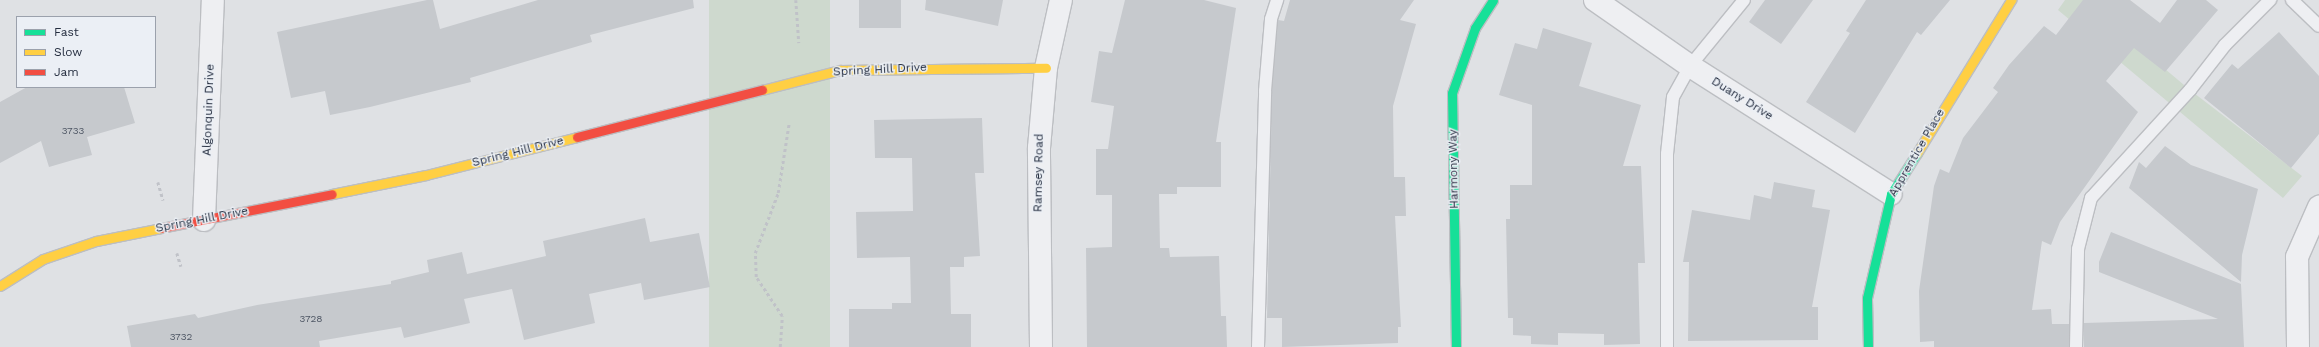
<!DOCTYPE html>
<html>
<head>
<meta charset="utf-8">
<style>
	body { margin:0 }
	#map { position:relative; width:2319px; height:347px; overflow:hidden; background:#dfe1e4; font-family:"Work Sans",sans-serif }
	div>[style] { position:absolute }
	.green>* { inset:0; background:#ced9ce; transform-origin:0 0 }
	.building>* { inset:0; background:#c6c9cd; transform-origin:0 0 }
	.path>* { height:2.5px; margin-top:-1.25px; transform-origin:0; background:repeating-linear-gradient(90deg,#c0c2c8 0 3px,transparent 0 6px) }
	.roads { filter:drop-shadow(1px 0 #bcbec2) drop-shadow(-1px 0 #bcbec2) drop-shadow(0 1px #bcbec2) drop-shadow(0 -1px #bcbec2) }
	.lane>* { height:12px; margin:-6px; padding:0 6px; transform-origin:6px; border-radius:6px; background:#eeeff2 }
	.street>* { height:22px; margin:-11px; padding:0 11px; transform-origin:11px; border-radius:11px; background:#eeeff2 }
	.fast>* { height:9px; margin:-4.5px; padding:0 4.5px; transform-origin:4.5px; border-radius:4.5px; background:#16e098 }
	.slow>* { height:9px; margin:-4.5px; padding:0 4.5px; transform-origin:4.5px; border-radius:4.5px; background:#ffcf43 }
	.jam>* { height:9px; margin:-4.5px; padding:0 4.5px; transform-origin:4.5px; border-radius:4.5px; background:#f24e42 }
	span { translate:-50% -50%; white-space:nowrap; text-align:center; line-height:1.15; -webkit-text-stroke:3px #ebeff5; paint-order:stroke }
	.number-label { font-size:10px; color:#4e5664 }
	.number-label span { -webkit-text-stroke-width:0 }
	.street-label { font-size:12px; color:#242d3f }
	.legend { position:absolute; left:16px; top:16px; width:140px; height:72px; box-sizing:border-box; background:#ebeff5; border:1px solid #9ba1ac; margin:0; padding:5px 7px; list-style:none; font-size:12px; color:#242d3f }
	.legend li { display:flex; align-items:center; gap:8px; height:20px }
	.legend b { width:20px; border:1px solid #9ba1ac }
</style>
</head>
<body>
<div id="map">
	<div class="green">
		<i style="left:709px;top:0;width:121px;height:347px"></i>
		<i style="clip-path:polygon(2065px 0,2083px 0,2190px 90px,2302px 176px,2283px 198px,2058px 10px)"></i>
	</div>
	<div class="building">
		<i style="clip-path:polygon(427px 0,433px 0,440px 29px,538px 0,693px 0,694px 8px,590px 35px,592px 42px,470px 78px,471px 82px,370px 107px,330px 115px,325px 91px,291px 98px,277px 32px)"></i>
		<i style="left:859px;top:0;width:42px;height:28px"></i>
		<i style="clip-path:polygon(926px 0,1003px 0,998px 26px,925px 10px)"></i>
		<i style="clip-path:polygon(1125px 0,1204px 0,1236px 8px,1216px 142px,1221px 142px,1221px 187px,1177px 187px,1177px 194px,1159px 194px,1160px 248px,1169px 248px,1170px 257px,1219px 256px,1221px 316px,1226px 316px,1227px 347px,1087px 347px,1086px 248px,1112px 247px,1112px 195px,1096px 195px,1096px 149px,1108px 149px,1114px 106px,1091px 102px,1099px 51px,1112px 53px)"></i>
		<i style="clip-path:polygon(1290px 0,1414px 0,1400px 20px,1416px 24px,1393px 106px,1394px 177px,1405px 177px,1406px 216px,1395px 216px,1401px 327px,1398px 327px,1398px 343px,1282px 347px,1282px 318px,1267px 318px,1272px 91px,1278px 20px,1284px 21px)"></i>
		<i style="clip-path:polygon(1765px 0,1813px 0,1781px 44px,1749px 22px)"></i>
		<i style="clip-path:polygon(1866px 0,1950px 0,1921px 35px,1917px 32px,1855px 133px,1806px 102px,1850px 33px,1846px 31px)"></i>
		<i style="clip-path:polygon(2083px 0,2130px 0,2160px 23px,2177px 0,2206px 0,2218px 10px,2165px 72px,2134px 48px,2106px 81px,2138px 112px,2060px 222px,2051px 245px,2042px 241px,2032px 310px,2051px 309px,2052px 324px,2069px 324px,2069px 347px,1934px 347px,1934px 341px,1920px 342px,1919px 291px,1934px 186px,1940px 169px,1949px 173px,1963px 138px,1998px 92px,1993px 88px,2009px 65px,2044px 26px,2056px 35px)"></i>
		<i style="clip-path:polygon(1543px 28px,1592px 43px,1579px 86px,1641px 105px,1623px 166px,1641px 166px,1645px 263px,1638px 263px,1640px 344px,1604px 345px,1604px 334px,1558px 333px,1558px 345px,1531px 344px,1531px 336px,1513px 335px,1513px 318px,1508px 318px,1506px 219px,1510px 219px,1510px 185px,1532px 185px,1532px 105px,1499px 95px,1515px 43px,1537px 49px)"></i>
		<i style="clip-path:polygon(2279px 32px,2319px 76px,2319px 134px,2291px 168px,2204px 98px,2232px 64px,2238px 69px)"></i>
		<i style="clip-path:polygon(27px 87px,124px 87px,135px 123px,87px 137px,92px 155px,73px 160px,49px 167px,41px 141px,0 163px,0 102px)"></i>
		<i style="clip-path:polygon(982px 118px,984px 173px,975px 173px,980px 256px,964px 257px,964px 267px,950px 267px,951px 314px,971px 314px,971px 347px,849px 347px,849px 309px,892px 309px,892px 303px,911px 303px,910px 257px,857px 258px,856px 212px,913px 211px,912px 158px,875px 158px,874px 120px)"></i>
		<i style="clip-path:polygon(2165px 146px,2191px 165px,2258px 189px,2242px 255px,2241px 282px,2129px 188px,2139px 162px,2146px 168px)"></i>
		<i style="clip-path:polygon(1774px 182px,1815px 190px,1812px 207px,1830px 210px,1812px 307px,1818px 307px,1818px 340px,1688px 341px,1689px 262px,1683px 262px,1692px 210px,1750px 220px,1754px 195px,1771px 199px)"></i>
		<i style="clip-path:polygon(645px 218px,650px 242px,699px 233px,710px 287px,644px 300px,641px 283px,589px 294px,595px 323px,524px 340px,512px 289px,464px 299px,470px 323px,404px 338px,401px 327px,319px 341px,320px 347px,131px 347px,127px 326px,195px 314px,198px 318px,257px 305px,391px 284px,391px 281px,429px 272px,427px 260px,462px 252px,467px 274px,546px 256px,543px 241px)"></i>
		<i style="clip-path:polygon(2111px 232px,2241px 284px,2244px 347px,2084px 347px,2084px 323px,2218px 319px,2099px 272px,2099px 262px)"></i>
	</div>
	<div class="path">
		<i style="left:796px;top:0;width:43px;rotate:86deg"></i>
		<i style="left:158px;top:182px;width:19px;rotate:74deg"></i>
		<i style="left:177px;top:253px;width:14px;rotate:73deg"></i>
		<i style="left:780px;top:347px;width:31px;rotate:-86deg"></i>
		<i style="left:782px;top:316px;width:47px;rotate:-123.7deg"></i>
		<i style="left:756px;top:277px;width:24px;rotate:-92deg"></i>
		<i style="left:755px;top:253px;width:64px;rotate:-69deg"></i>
		<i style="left:778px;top:193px;width:71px;rotate:-81.1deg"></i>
	</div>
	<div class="roads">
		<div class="lane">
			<i style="left:2292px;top:0;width:37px;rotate:44deg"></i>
			<i style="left:1258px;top:347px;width:256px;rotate:-88.4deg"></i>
			<i style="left:1265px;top:91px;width:72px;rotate:-85.2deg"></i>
			<i style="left:1271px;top:19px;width:20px;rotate:-72deg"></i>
			<i style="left:1667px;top:347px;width:193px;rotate:-90deg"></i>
			<i style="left:1667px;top:154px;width:57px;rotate:-84deg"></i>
			<i style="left:1673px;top:97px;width:35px;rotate:-61deg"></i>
			<i style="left:1690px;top:66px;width:85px;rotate:-50.7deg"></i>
			<i style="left:2076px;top:347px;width:98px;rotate:-88.8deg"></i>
			<i style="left:2078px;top:249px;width:53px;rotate:-75.7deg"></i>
			<i style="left:2091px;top:198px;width:147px;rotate:-47.5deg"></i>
			<i style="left:2190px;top:90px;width:57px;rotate:-52.1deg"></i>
			<i style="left:2225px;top:45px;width:64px;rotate:-45deg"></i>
		</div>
		<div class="street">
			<i style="left:1595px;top:0;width:116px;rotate:34.8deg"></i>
			<i style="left:1690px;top:66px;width:238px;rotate:32.5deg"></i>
			<i style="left:204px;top:220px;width:220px;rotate:-87.7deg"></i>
			<i style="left:1041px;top:347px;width:199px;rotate:-90.6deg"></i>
			<i style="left:1039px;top:148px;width:80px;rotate:-85deg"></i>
			<i style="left:1046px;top:68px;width:70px;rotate:-77.6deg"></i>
			<i style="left:2298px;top:347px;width:90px;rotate:-90.6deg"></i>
			<i style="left:2297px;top:257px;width:55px;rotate:-66.3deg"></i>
		</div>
		<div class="fast">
			<i style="left:1456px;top:347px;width:254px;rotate:-90.9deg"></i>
			<i style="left:1452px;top:93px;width:69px;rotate:-70.5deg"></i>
			<i style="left:1475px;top:28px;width:33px;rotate:-57deg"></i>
			<i style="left:1868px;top:347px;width:49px;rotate:-91.2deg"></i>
			<i style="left:1867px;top:298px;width:107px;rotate:-77deg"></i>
			<i style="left:1891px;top:194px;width:49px;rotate:-57.6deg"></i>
		</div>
		<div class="slow">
			<i style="left:762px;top:90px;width:81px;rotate:-14.4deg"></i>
			<i style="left:840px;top:70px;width:206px;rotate:-0.6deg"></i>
			<i style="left:1917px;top:153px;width:180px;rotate:-58.4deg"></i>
			<i style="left:332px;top:194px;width:96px;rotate:-11.4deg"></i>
			<i style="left:426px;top:175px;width:156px;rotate:-14.1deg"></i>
			<i style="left:0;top:286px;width:51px;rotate:-32.1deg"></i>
			<i style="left:43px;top:259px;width:56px;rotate:-18.8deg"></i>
			<i style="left:96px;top:241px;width:66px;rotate:-11.3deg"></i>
		</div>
		<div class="jam">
			<i style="left:577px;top:137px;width:191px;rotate:-14.3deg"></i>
			<i style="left:161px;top:228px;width:174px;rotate:-11.2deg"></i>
		</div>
	</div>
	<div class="number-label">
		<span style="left:73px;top:131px">3733</span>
		<span style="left:311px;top:319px">3728</span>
		<span style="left:181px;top:337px">3732</span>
	</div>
	<div class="street-label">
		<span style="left:880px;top:70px;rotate:-3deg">Spring Hill Drive</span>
		<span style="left:1742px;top:99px;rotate:32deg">Duany Drive</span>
		<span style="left:209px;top:110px;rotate:-88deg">Algonquin Drive</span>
		<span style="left:518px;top:152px;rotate:-14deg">Spring Hill Drive</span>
		<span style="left:1917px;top:153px;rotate:-60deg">Apprentice Place</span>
		<span style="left:1454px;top:169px;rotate:-91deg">Harmony Way</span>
		<span style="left:1039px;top:173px;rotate:-89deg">Ramsey Road</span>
		<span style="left:202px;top:220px;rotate:-11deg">Spring Hill Drive</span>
	</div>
	<ul class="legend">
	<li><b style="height:5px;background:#16e098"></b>Fast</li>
	<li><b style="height:5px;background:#ffcf43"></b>Slow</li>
	<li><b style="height:5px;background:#f24e42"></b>Jam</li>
	</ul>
</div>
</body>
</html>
